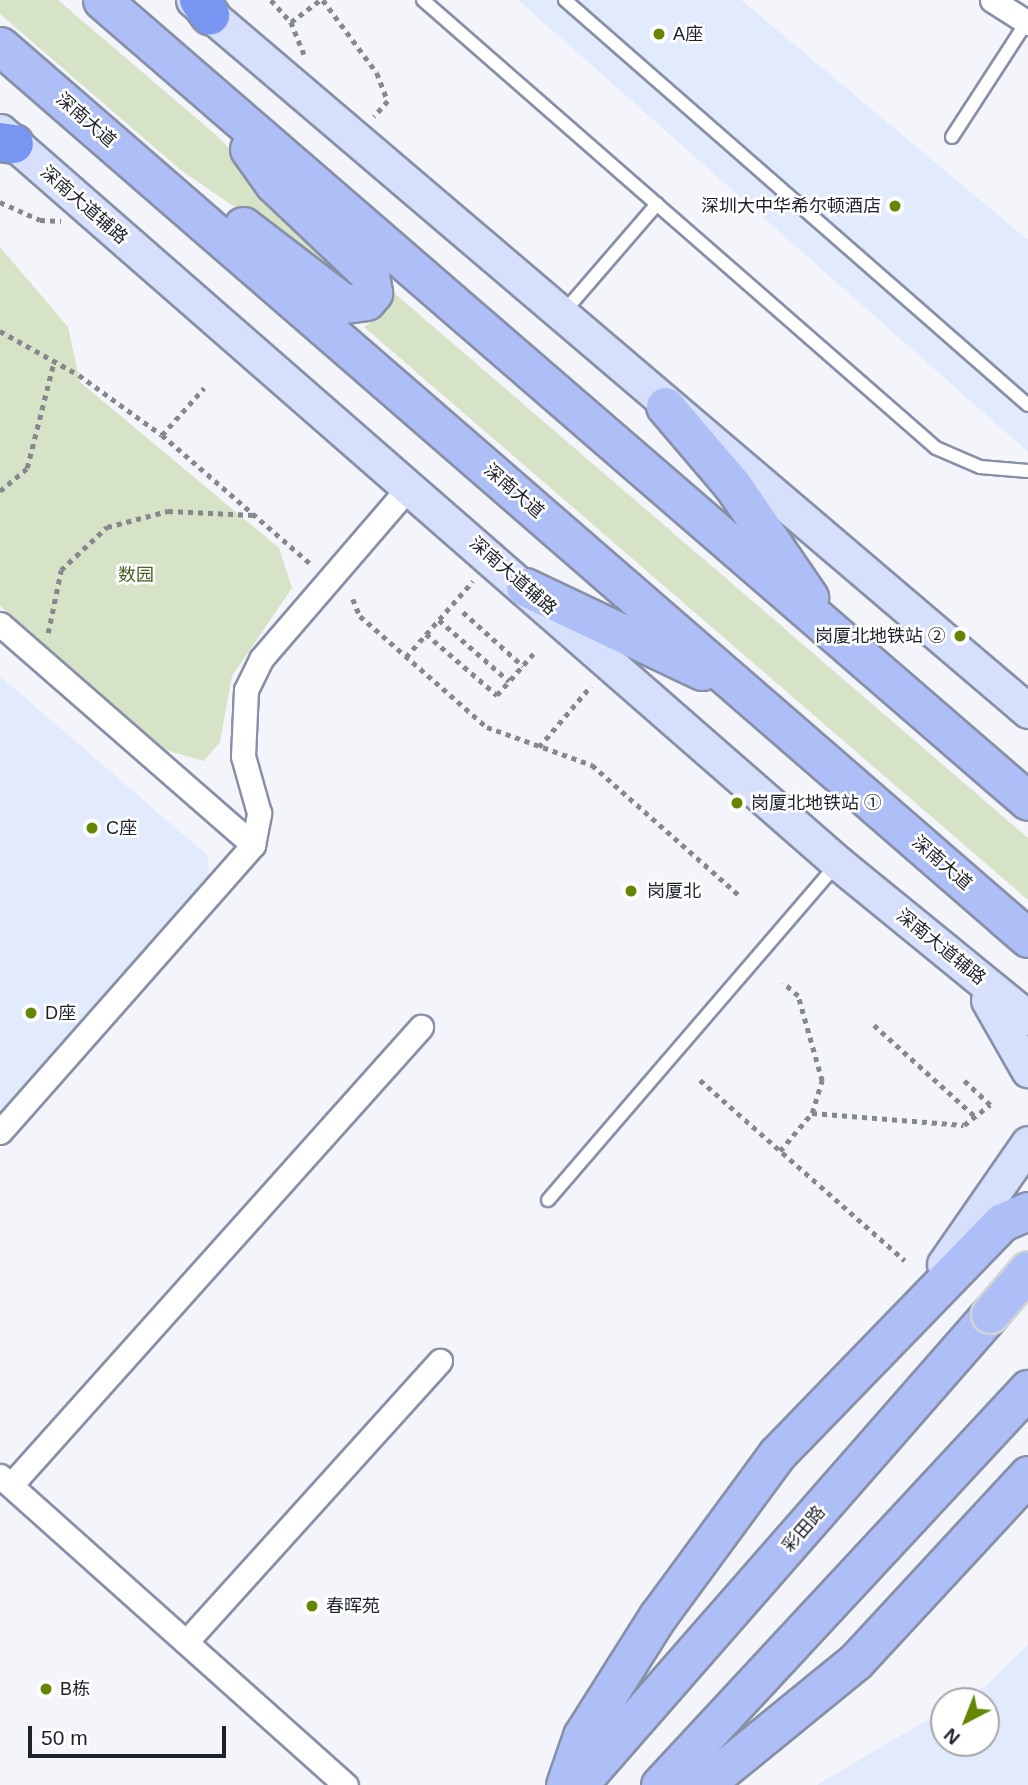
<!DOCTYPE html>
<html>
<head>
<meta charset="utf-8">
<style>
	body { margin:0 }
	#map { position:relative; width:1028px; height:1785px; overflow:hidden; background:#f3f5fb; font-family:Arial,"Noto Sans SC",sans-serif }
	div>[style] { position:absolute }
	.built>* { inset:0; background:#e2eafe }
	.green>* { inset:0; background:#d7e3c6 }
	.path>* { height:4.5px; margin-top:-2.25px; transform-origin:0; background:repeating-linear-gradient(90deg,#85888f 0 5px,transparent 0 10px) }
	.roads { filter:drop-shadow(2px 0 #8890a8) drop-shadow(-2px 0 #8890a8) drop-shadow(0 2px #8890a8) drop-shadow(0 -2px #8890a8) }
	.lane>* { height:12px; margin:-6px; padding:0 6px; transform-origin:6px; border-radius:6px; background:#fff }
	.street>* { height:23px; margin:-11.5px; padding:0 11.5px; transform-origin:11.5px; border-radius:11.5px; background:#fff }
	.secondary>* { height:33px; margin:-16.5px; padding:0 16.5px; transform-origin:16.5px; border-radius:16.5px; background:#d6dffb }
	.primary>* { height:37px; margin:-18.5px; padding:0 18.5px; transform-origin:18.5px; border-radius:18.5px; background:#aebff7 }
	.highway>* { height:38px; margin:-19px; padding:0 19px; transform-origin:19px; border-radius:19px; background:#7895f2 }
	.bridges { filter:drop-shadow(2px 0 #d2d3d4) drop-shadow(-2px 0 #d2d3d4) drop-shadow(0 2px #d2d3d4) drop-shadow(0 -2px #d2d3d4) }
	.primary-bridge>* { height:37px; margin:-18.5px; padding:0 18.5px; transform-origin:18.5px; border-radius:18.5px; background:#aebff7 }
	.dots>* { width:19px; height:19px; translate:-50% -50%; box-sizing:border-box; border:4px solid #fff; border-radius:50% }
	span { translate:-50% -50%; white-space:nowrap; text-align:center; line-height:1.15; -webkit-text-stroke:5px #fff; paint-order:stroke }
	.poi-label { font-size:18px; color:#1d212a }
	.left { translate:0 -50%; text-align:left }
	.right { translate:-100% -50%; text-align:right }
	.street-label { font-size:18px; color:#1d212a }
	.park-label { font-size:18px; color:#4b5f24 }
	.north { position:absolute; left:930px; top:1687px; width:70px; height:70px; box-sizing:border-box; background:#fff; border:2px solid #a5a6aa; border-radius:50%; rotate:222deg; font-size:19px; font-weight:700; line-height:28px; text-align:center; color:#1d212a }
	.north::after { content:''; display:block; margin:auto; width:24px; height:32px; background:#648603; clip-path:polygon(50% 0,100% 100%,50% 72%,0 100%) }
	.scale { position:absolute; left:28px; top:1726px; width:198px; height:32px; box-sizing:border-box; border:4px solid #1d212a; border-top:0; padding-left:9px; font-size:21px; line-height:24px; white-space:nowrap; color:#1d212a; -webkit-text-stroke:5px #fff; paint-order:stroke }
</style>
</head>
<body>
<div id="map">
	<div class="built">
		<i style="clip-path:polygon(518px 0,741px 0,1028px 240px,1028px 452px)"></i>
		<i style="clip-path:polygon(0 676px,208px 856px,210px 894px,0 1129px)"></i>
		<i style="clip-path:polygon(1028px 1645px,1028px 1785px,817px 1785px,944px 1710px,944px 1743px,986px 1743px,986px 1701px,960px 1701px,988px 1684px)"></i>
	</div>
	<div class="green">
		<i style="clip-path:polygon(0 0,58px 0,216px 135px,352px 271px,356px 289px,182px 171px,0 14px)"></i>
		<i style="clip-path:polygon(0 247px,68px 327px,80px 382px,279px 548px,292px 588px,232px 676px,220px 742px,204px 761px,165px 750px,0 606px)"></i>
		<i style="clip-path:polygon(393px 292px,1028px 838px,1028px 900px,364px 327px,380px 316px)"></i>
	</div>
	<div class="path">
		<i style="left:271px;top:0;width:30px;rotate:48deg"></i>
		<i style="left:291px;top:22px;width:35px;rotate:68deg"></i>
		<i style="left:323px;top:0;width:91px;rotate:53.5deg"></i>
		<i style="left:377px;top:73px;width:30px;rotate:69deg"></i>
		<i style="left:388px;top:101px;width:21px;rotate:131deg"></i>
		<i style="left:291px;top:22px;width:36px;rotate:-37deg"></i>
		<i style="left:0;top:202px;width:44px;rotate:24.2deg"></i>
		<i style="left:40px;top:220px;width:21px;rotate:3deg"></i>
		<i style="left:0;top:331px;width:90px;rotate:29.1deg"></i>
		<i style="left:79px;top:375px;width:102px;rotate:35.9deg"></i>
		<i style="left:162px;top:435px;width:196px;rotate:40.9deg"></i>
		<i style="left:162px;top:435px;width:63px;rotate:-48.2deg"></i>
		<i style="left:0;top:491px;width:35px;rotate:-40deg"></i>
		<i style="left:27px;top:468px;width:110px;rotate:-75.8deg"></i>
		<i style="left:353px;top:599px;width:18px;rotate:68deg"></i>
		<i style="left:360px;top:616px;width:169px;rotate:41.2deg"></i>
		<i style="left:487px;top:727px;width:112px;rotate:19.9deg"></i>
		<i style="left:592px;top:765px;width:196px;rotate:41.5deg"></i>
		<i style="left:463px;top:612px;width:81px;rotate:42deg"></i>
		<i style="left:439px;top:620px;width:93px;rotate:41.1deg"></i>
		<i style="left:48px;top:633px;width:64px;rotate:-78.3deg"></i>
		<i style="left:61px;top:570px;width:63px;rotate:-43.1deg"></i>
		<i style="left:107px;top:527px;width:63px;rotate:-14.7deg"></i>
		<i style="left:168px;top:511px;width:86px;rotate:2.7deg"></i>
		<i style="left:426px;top:634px;width:94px;rotate:40.7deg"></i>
		<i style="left:497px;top:695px;width:55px;rotate:-48.7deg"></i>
		<i style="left:406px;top:657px;width:101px;rotate:-48.6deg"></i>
		<i style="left:539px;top:747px;width:80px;rotate:-49.6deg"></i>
		<i style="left:874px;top:1025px;width:140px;rotate:42.1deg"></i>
		<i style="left:700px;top:1080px;width:273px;rotate:41.4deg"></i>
		<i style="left:812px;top:1113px;width:152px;rotate:4.5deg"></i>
		<i style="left:964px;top:1125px;width:33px;rotate:-38deg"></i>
		<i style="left:990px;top:1105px;width:37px;rotate:-137deg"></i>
		<i style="left:780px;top:1151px;width:50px;rotate:-49.9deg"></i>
		<i style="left:812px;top:1113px;width:34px;rotate:-73deg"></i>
		<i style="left:822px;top:1081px;width:88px;rotate:-105.8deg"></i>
		<i style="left:798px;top:996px;width:20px;rotate:-139deg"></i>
	</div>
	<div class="roads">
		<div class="lane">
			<i style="left:423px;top:0;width:681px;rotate:41.13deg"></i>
			<i style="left:936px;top:448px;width:48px;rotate:23.4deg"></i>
			<i style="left:980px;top:467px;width:48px;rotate:4.8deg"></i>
			<i style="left:565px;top:0;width:615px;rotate:41.18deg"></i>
			<i style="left:952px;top:137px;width:140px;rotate:-57deg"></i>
			<i style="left:563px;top:313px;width:144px;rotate:-49.2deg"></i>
			<i style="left:548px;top:1200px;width:445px;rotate:-49.3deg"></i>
		</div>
		<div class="street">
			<i style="left:992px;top:0;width:43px;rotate:32.6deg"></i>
			<i style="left:0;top:624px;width:336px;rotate:41.1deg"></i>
			<i style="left:0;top:1132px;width:383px;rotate:-48.6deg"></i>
			<i style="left:253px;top:845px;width:33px;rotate:-79deg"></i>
			<i style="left:259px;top:813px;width:59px;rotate:-105.7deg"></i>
			<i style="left:243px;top:756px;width:66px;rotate:-87.4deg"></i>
			<i style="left:246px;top:690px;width:34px;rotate:-64deg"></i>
			<i style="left:261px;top:659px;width:227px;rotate:-49.3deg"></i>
			<i style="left:0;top:1476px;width:464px;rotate:41.8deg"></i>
			<i style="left:11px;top:1485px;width:615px;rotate:-48.17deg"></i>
			<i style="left:186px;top:1642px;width:379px;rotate:-47.9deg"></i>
		</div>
		<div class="secondary">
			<i style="left:193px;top:0;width:1097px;rotate:40.41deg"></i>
			<i style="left:0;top:131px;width:1113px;rotate:41.14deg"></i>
			<i style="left:838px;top:863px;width:245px;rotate:39.2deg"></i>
			<i style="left:988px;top:1000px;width:81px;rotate:60.3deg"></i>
			<i style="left:944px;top:1264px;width:147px;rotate:-55.2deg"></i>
		</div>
		<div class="primary">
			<i style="left:102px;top:0;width:1224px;rotate:40.86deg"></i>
			<i style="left:0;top:46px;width:1361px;rotate:40.95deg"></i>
			<i style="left:243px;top:226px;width:128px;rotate:37.4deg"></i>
			<i style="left:345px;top:304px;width:21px;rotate:-8deg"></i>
			<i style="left:366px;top:301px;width:11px;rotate:-49deg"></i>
			<i style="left:373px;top:293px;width:18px;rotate:-99deg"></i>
			<i style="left:370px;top:275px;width:132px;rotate:-136.5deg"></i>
			<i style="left:274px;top:184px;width:43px;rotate:-125.5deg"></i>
			<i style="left:665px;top:406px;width:105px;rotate:49.6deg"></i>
			<i style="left:733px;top:486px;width:135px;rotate:55.6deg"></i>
			<i style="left:525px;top:587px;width:196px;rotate:25.4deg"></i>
			<i style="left:565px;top:1785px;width:52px;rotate:-70.9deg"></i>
			<i style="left:582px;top:1736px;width:142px;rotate:-57.7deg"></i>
			<i style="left:658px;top:1616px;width:201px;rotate:-53.7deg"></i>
			<i style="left:777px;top:1454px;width:323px;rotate:-45.9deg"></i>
			<i style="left:1002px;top:1222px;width:28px;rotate:-23deg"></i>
			<i style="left:578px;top:1785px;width:626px;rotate:-48.82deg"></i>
			<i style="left:660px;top:1785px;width:541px;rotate:-47.1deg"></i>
			<i style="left:704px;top:1785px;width:195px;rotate:-39.2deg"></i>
			<i style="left:855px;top:1662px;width:255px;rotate:-47.2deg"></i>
		</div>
		<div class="highway">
			<i style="left:199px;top:0;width:19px;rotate:54deg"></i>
			<i style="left:0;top:142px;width:14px;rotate:8deg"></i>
		</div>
	</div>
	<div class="bridges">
		<div class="primary-bridge">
			<i style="left:990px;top:1314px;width:58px;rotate:-49.2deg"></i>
		</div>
	</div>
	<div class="dots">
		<i style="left:659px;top:34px;background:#648603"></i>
		<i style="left:895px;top:206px;background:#648603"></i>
		<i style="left:960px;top:636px;background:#648603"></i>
		<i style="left:737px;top:803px;background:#648603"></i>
		<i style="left:92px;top:828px;background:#648603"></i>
		<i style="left:631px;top:891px;background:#648603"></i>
		<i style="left:31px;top:1013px;background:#648603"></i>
		<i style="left:312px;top:1606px;background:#648603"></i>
		<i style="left:46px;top:1689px;background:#648603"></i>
	</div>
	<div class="poi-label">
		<span class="left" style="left:673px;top:34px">A座</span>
		<span class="right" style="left:881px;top:206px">深圳大中华希尔顿酒店</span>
		<span class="right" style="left:946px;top:636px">岗厦北地铁站 ②</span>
		<span class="left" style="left:751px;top:803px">岗厦北地铁站 ①</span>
		<span class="left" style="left:106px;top:828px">C座</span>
		<span class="left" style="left:647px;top:891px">岗厦北</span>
		<span class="left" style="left:45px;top:1013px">D座</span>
		<span class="left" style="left:326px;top:1606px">春晖苑</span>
		<span class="left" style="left:60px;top:1689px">B栋</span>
	</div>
	<div class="street-label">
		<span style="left:86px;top:120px;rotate:41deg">深南大道</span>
		<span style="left:84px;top:205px;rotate:41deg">深南大道辅路</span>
		<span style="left:514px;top:491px;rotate:41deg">深南大道</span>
		<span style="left:513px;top:576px;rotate:41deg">深南大道辅路</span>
		<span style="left:942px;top:863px;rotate:41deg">深南大道</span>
		<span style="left:941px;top:947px;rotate:39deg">深南大道辅路</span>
		<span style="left:804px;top:1529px;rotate:-49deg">彩田路</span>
	</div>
	<div class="park-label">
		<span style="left:136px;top:575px">数园</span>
	</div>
	<div class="north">N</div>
	<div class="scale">50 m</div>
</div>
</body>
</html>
